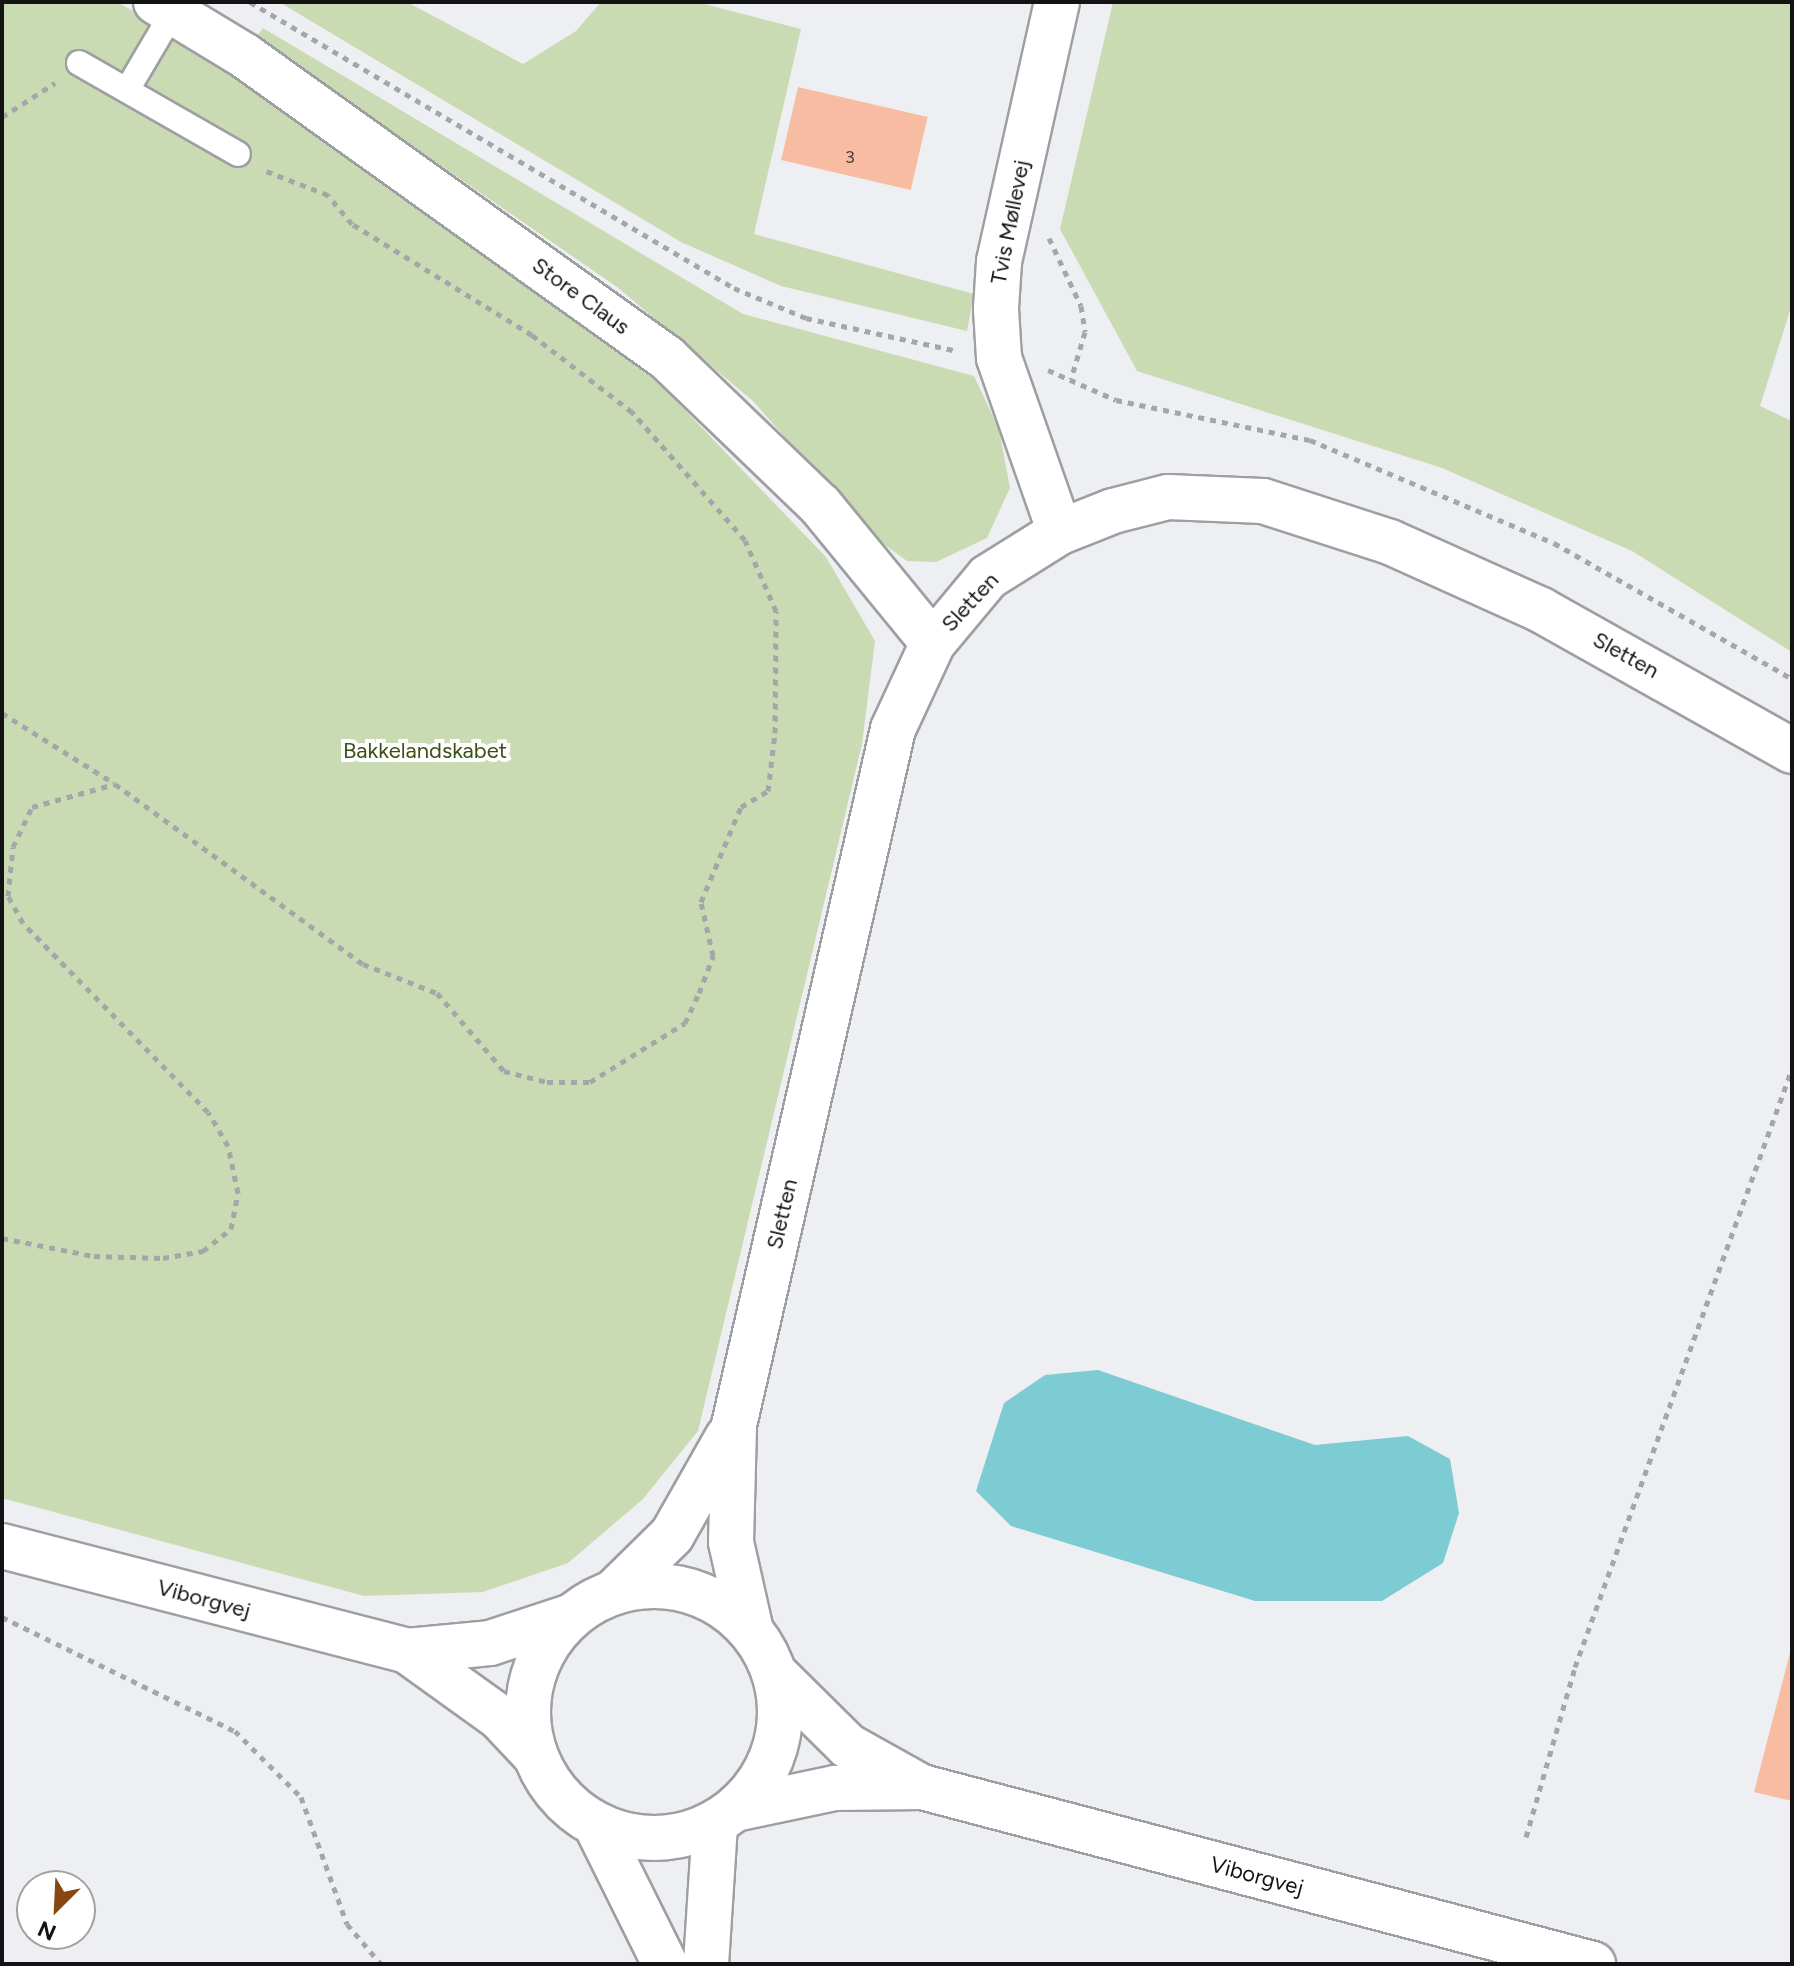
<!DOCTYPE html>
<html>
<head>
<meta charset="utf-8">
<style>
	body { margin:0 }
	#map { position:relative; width:1794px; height:1966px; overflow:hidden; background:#eeeff2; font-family:Figtree,sans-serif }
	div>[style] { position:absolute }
	.green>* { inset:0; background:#cadbb3 }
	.water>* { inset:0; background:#7dcbd3 }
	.building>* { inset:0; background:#f7bca2; transform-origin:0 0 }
	.path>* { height:5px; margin-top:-2.5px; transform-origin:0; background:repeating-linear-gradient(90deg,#a5a6a8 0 6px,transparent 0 12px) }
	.roads { filter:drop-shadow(2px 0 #9e9fa2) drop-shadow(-2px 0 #9e9fa2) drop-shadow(0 2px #9e9fa2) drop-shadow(0 -2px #9e9fa2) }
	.lane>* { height:24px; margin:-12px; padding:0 12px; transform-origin:12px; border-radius:12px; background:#fff }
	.secondary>* { height:44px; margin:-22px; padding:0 22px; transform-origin:22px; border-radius:22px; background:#fff }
	.primary>* { height:44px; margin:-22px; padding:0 22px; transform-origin:22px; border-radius:22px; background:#fff }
	.primary>.ring { margin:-22px; padding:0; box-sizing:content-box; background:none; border:44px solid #fff; border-radius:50% }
	span { translate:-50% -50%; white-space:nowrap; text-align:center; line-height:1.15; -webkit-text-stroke:8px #fff; paint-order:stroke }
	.number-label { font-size:18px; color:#4c3d38 }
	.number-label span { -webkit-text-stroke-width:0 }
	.street-label { font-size:22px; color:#131314 }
	.park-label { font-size:22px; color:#3b5016 }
	.frame { position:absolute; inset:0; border:4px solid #131314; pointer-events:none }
	.north { position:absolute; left:16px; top:1870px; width:80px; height:80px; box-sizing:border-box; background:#fff; border:2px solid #a1a1a1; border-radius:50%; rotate:204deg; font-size:22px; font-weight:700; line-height:32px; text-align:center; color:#131314 }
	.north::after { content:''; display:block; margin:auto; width:28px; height:36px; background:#874711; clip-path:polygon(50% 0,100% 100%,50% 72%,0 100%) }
</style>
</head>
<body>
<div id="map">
	<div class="green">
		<i style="clip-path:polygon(2px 2px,117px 2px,189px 42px,660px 384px,826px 557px,875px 641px,862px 744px,698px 1431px,643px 1499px,568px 1563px,483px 1592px,364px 1596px,2px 1498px)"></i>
		<i style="clip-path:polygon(279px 2px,407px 2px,523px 64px,576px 31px,601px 2px,697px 2px,801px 29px,754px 234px,974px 294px,967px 331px,781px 286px,681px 242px)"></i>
		<i style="clip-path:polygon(1113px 2px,1792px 2px,1792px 304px,1760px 406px,1792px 421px,1792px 652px,1632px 551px,1442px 468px,1137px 371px,1060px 229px)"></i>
		<i style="clip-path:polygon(263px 28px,743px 314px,974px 376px,999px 429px,1010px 488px,987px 538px,936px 562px,907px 561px,870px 534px,753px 401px,617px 287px,256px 38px)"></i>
	</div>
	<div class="water">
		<i style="clip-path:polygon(1098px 1370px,1315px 1445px,1408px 1436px,1450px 1459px,1459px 1513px,1443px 1563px,1382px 1601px,1255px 1601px,1011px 1526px,976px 1491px,1004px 1403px,1045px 1375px)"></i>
	</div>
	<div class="building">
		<i style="left:798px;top:87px;width:133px;height:75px;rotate:13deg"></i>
		<i style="clip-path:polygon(1791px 1649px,1792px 1649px,1792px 1801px,1754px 1792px)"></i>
	</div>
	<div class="path">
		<i style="left:250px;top:2px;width:562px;rotate:30.58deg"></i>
		<i style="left:734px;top:288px;width:78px;rotate:22.6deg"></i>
		<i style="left:806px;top:318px;width:155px;rotate:12.3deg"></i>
		<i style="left:2px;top:117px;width:63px;rotate:-32.7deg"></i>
		<i style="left:1049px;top:238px;width:75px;rotate:64.8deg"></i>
		<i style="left:1081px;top:306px;width:26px;rotate:81deg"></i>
		<i style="left:1085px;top:332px;width:49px;rotate:106.6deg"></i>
		<i style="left:1048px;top:370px;width:74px;rotate:23.8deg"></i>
		<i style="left:1116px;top:400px;width:198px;rotate:11.7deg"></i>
		<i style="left:1310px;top:440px;width:265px;rotate:22.9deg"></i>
		<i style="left:1554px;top:543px;width:274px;rotate:29.7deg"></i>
		<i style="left:2px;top:713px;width:133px;rotate:32.1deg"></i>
		<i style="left:115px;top:784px;width:306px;rotate:36deg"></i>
		<i style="left:363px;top:964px;width:79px;rotate:21.4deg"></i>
		<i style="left:437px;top:993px;width:103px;rotate:49.3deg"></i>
		<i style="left:504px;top:1071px;width:44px;rotate:14.3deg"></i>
		<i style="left:547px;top:1082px;width:43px"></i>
		<i style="left:590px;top:1082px;width:112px;rotate:-31.8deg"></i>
		<i style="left:685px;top:1023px;width:33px;rotate:-65deg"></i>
		<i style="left:699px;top:993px;width:40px;rotate:-69deg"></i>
		<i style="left:713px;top:956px;width:55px;rotate:-102.5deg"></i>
		<i style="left:701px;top:902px;width:103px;rotate:-67.2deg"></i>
		<i style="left:741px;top:807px;width:31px;rotate:-31deg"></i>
		<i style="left:768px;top:791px;width:58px;rotate:-83.1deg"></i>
		<i style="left:775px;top:733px;width:122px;rotate:-89.5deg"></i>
		<i style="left:776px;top:611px;width:77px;rotate:-113.6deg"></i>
		<i style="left:745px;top:540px;width:171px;rotate:-131.4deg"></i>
		<i style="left:632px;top:412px;width:126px;rotate:-142.4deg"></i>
		<i style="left:532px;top:335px;width:211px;rotate:-148.3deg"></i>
		<i style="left:352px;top:224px;width:38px;rotate:-130deg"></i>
		<i style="left:328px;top:195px;width:66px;rotate:-158.8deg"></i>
		<i style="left:2px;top:1238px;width:94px;rotate:11.1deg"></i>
		<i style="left:94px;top:1256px;width:69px;rotate:1.7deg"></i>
		<i style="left:163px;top:1258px;width:41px;rotate:-9.9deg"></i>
		<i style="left:203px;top:1251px;width:36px;rotate:-38deg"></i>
		<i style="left:231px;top:1229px;width:37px;rotate:-79deg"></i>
		<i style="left:238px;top:1193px;width:48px;rotate:-102deg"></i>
		<i style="left:228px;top:1146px;width:39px;rotate:-120deg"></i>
		<i style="left:208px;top:1112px;width:264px;rotate:-134.4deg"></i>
		<i style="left:23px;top:923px;width:31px;rotate:-119deg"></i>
		<i style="left:8px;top:896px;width:49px;rotate:-84.2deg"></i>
		<i style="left:13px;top:847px;width:44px;rotate:-64.6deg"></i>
		<i style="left:32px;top:807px;width:86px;rotate:-15.5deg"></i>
		<i style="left:2px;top:1617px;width:259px;rotate:26.1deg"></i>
		<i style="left:235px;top:1731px;width:93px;rotate:45deg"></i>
		<i style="left:301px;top:1797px;width:135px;rotate:70.1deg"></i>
		<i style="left:347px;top:1924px;width:52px;rotate:49.6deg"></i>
		<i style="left:1526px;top:1837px;width:177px;rotate:-73.9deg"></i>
		<i style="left:1575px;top:1667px;width:636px;rotate:-70.06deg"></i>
	</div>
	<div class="roads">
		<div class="lane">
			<i style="left:79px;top:63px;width:183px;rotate:29.8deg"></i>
			<i style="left:127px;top:90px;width:91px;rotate:-59.5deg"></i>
		</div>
		<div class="secondary">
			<i style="left:156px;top:2px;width:104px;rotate:31.2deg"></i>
			<i style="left:245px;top:56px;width:519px;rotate:35.59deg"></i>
			<i style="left:667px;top:358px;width:212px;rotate:43.9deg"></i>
			<i style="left:820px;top:505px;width:178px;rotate:50.7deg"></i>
			<i style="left:1057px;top:2px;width:266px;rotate:102.6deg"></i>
			<i style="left:999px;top:262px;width:47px;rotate:93.7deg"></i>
			<i style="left:996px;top:309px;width:49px;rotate:86.5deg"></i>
			<i style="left:999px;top:358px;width:184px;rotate:70.7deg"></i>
			<i style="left:614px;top:1592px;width:81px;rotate:-44.5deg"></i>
			<i style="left:672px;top:1535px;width:112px;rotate:-60.4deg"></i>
			<i style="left:751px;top:1631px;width:91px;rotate:-102.7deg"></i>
			<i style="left:731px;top:1542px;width:117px;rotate:-88.5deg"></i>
			<i style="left:734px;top:1425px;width:714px;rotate:-77.13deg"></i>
			<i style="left:893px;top:729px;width:95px;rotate:-65.1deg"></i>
			<i style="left:933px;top:643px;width:86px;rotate:-50.2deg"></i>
			<i style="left:988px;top:577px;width:85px;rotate:-32deg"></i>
			<i style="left:1060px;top:532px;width:57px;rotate:-21.6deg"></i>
			<i style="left:1113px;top:511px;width:57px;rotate:-14.3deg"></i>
			<i style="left:1168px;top:497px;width:95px;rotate:2.4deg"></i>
			<i style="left:1263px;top:501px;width:133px;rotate:17.9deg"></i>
			<i style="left:1390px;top:542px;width:166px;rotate:24.2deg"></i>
			<i style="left:1541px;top:610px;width:288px;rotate:29.3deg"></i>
			<i style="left:596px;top:1825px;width:155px;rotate:63.6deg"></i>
			<i style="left:706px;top:1964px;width:138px;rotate:-86.3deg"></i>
		</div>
		<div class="primary">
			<i style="left:2px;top:1546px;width:418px;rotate:14.5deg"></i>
			<i style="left:407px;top:1651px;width:83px;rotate:-5.5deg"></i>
			<i style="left:490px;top:1643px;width:83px;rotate:-18.2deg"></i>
			<i class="ring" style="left:528px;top:1586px;width:208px;height:208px"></i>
			<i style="left:407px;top:1651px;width:113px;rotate:35.7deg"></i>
			<i style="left:499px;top:1717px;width:51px;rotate:46.6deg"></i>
			<i style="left:775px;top:1674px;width:103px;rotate:44.6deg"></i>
			<i style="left:848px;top:1746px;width:82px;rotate:29.1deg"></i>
			<i style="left:735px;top:1809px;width:102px;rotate:-11.9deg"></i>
			<i style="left:835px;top:1788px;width:87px;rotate:-0.7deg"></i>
			<i style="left:922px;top:1787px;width:694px;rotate:14.78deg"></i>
		</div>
	</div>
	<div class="number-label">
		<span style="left:850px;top:157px">3</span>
	</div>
	<div class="street-label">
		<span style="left:1010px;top:222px;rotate:-79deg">Tvis Møllevej</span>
		<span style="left:581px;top:296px;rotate:36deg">Store Claus</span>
		<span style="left:970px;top:602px;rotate:-47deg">Sletten</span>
		<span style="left:1626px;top:655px;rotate:29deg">Sletten</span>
		<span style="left:782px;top:1214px;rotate:-77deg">Sletten</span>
		<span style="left:204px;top:1599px;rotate:15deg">Viborgvej</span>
		<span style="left:1257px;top:1876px;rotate:15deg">Viborgvej</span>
	</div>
	<div class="park-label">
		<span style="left:425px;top:751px">Bakkelandskabet</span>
	</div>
	<div class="frame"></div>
	<div class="north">N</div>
</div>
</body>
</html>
